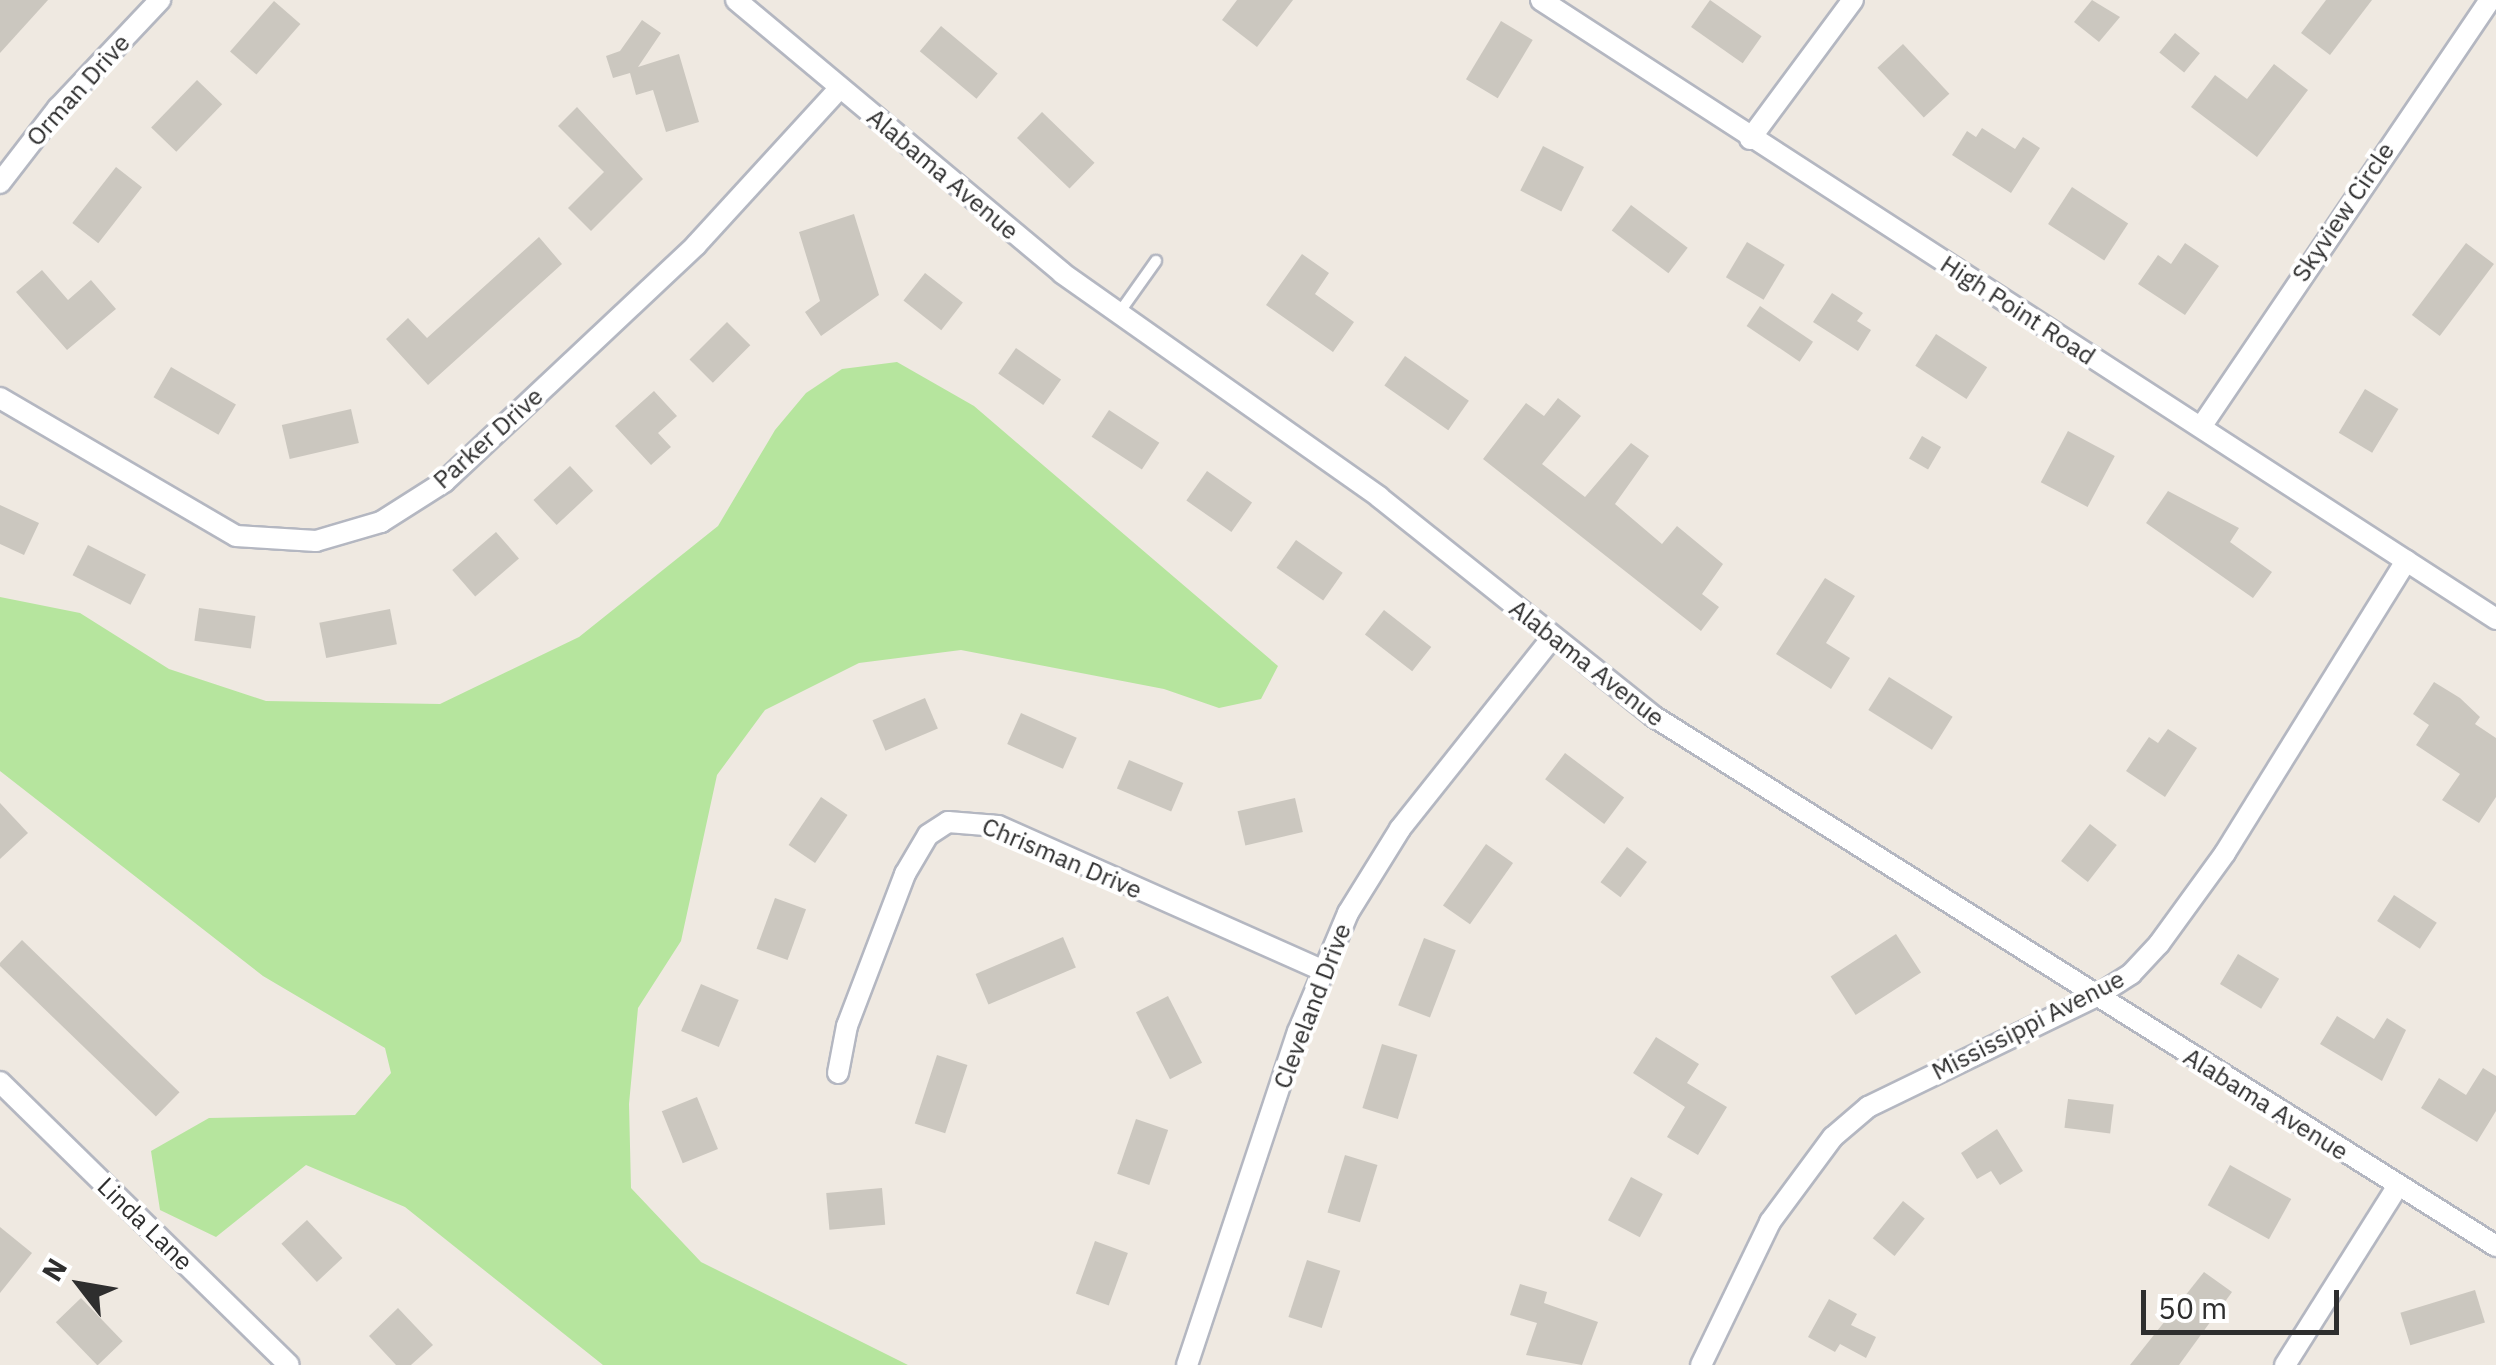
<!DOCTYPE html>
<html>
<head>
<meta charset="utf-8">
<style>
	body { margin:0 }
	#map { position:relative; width:2496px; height:1365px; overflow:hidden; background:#efe9e1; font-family:"IBM Plex Sans",sans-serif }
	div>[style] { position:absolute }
	.green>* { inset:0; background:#b6e59e }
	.building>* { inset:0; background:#cbc7bf; transform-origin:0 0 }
	.roads { filter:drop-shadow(2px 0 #b4b7c1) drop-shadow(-2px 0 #b4b7c1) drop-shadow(0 2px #b4b7c1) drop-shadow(0 -2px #b4b7c1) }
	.lane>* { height:10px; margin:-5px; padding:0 5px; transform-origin:5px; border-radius:5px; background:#fff }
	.street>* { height:20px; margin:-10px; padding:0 10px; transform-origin:10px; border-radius:10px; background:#fff }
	span { translate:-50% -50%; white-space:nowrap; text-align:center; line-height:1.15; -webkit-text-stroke:8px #fff; paint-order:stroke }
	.street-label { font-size:25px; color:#2e2e2e }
	.north { position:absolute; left:30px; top:1235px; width:100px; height:100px; -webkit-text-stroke:8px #fff; paint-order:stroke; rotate:301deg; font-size:28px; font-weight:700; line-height:40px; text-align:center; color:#2e2e2e }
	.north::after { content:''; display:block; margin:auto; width:35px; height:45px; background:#2e2e2e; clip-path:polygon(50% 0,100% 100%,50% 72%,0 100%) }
	.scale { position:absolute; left:2141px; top:1290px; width:198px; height:45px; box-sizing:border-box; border:5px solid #2e2e2e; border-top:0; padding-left:12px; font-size:30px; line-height:35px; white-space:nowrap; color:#2e2e2e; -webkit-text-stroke:8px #fff; paint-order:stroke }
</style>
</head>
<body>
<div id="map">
	<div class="green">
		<i style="clip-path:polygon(897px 362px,974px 406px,1278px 666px,1261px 699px,1219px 708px,1164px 689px,961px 650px,859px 663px,765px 710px,717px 775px,681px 941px,638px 1008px,629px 1104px,631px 1188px,701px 1262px,908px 1365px,603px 1365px,405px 1207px,306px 1165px,216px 1237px,160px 1210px,151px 1151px,209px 1118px,355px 1115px,391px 1073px,385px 1048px,263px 976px,0 771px,0 597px,80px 613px,169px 669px,266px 701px,440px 704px,579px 637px,718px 526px,775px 430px,806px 393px,842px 369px)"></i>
	</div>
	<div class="building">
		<i style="clip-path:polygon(0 0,48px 0,0 53px)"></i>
		<i style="clip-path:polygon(1237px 0,1293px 0,1257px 47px,1222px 20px)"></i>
		<i style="left:1710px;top:0;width:63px;height:33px;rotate:35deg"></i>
		<i style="clip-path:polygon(2092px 0,2120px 17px,2099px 42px,2074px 22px)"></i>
		<i style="clip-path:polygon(2326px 0,2372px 0,2330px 55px,2301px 33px)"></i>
		<i style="left:274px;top:1px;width:35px;height:67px;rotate:41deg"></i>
		<i style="clip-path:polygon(642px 20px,661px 33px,638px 67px,679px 54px,699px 122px,666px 132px,653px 90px,636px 95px,630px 73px,613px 78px,606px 56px,620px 51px)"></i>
		<i style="left:1501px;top:21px;width:37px;height:68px;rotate:31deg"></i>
		<i style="left:941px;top:26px;width:74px;height:33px;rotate:40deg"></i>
		<i style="left:2175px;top:33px;width:32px;height:25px;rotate:39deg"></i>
		<i style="left:1903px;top:44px;width:68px;height:35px;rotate:47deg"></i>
		<i style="clip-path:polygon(2274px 64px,2308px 90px,2257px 157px,2191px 107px,2215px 75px,2247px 99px)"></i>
		<i style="left:197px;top:80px;width:35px;height:66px;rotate:44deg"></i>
		<i style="clip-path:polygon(577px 107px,643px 179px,591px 231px,568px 208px,604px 172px,558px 126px)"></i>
		<i style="left:1042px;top:112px;width:73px;height:36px;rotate:44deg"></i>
		<i style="clip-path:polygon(1982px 128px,2015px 149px,2023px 137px,2040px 148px,2011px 193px,1952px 155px,1967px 131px,1976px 137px)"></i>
		<i style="left:1543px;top:146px;width:46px;height:50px;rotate:27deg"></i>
		<i style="left:116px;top:167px;width:33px;height:71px;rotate:38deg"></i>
		<i style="left:2072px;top:187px;width:67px;height:44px;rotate:33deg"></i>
		<i style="left:1631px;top:205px;width:71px;height:32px;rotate:37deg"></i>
		<i style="clip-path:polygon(854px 214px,879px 295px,821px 336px,805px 312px,820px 301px,799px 232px)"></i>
		<i style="clip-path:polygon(539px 237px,562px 264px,428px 385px,386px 339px,408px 318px,427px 338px)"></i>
		<i style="left:1747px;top:242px;width:44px;height:41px;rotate:31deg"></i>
		<i style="clip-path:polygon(2185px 243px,2219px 266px,2185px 315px,2138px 284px,2158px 255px,2171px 264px)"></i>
		<i style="left:2466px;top:243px;width:35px;height:90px;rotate:37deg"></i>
		<i style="clip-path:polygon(1302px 254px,1329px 273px,1315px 294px,1354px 322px,1333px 352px,1266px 305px)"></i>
		<i style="clip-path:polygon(42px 270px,68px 300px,91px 280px,116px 309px,67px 350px,16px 292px)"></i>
		<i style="left:925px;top:273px;width:48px;height:35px;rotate:38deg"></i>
		<i style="clip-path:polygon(1832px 293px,1863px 313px,1857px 321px,1871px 330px,1858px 351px,1813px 322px)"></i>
		<i style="left:1760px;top:306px;width:64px;height:24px;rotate:34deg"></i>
		<i style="left:727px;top:322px;width:33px;height:53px;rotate:45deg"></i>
		<i style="left:1936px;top:334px;width:61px;height:38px;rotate:33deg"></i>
		<i style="left:1016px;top:348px;width:55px;height:31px;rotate:35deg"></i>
		<i style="left:1405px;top:356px;width:78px;height:36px;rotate:35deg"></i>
		<i style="left:171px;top:367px;width:75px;height:35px;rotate:30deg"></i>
		<i style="left:2365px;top:389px;width:39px;height:51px;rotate:31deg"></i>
		<i style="clip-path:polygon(654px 391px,677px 416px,658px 433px,671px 447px,651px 465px,615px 426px)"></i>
		<i style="clip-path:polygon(1558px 398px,1581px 416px,1542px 464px,1585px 497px,1631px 443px,1649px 456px,1615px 504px,1662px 544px,1677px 526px,1723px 564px,1702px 594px,1719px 607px,1701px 631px,1483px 459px,1526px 403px,1544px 416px)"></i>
		<i style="left:351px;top:409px;width:35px;height:71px;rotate:77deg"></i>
		<i style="left:1109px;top:410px;width:60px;height:32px;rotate:33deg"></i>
		<i style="left:2068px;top:431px;width:53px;height:58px;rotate:28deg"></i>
		<i style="left:1922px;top:436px;width:22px;height:26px;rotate:30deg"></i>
		<i style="left:570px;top:466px;width:34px;height:50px;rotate:47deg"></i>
		<i style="left:1207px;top:471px;width:55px;height:36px;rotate:35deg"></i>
		<i style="clip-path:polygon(2168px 491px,2239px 528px,2230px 542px,2272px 572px,2253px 598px,2146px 523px)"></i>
		<i style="clip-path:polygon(0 505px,39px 523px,24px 555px,0 544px)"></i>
		<i style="left:496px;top:532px;width:35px;height:58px;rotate:49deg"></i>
		<i style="left:1296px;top:540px;width:57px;height:34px;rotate:35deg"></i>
		<i style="left:88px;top:545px;width:65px;height:34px;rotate:27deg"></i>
		<i style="clip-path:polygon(1825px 578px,1855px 596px,1826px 643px,1850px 658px,1831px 689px,1776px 654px)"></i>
		<i style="left:199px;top:608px;width:57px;height:33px;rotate:8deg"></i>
		<i style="left:390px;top:609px;width:36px;height:72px;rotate:79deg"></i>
		<i style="left:1384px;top:610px;width:60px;height:31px;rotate:38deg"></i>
		<i style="left:1889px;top:677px;width:75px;height:39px;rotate:32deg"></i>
		<i style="clip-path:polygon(2434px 682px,2460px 698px,2480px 717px,2475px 724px,2496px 738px,2496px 797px,2479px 823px,2442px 800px,2460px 774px,2416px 745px,2429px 725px,2413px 714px)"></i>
		<i style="left:925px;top:698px;width:33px;height:57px;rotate:67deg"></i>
		<i style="left:1021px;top:713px;width:61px;height:34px;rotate:24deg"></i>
		<i style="clip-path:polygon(2168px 729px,2197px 748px,2165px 797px,2126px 771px,2149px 737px,2158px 743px)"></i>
		<i style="left:1565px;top:753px;width:74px;height:33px;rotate:37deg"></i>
		<i style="left:1129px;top:760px;width:59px;height:31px;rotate:23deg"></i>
		<i style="left:821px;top:797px;width:32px;height:58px;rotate:34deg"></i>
		<i style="left:1295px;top:798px;width:35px;height:59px;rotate:77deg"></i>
		<i style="clip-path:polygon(0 803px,28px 833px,0 859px)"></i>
		<i style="left:2090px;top:824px;width:34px;height:47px;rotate:38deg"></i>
		<i style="left:1486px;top:844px;width:33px;height:75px;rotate:35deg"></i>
		<i style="left:1627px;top:847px;width:25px;height:44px;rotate:37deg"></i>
		<i style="left:2394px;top:895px;width:51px;height:31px;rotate:33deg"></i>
		<i style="left:775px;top:898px;width:33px;height:54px;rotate:20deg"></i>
		<i style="left:1896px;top:934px;width:46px;height:78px;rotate:57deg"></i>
		<i style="left:1063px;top:937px;width:33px;height:95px;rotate:67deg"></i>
		<i style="left:1424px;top:938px;width:34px;height:72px;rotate:21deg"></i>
		<i style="left:22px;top:940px;width:219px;height:34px;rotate:44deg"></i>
		<i style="left:2238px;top:954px;width:48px;height:35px;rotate:31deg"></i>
		<i style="left:701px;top:984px;width:41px;height:51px;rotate:23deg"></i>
		<i style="left:1168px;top:996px;width:75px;height:36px;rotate:63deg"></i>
		<i style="clip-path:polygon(2337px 1016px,2374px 1039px,2387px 1018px,2406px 1030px,2382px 1081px,2320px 1044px)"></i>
		<i style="clip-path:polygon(1656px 1037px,1699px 1064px,1687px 1083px,1727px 1107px,1698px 1155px,1667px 1137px,1685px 1107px,1633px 1073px)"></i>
		<i style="left:1382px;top:1044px;width:37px;height:67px;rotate:17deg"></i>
		<i style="left:937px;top:1055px;width:32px;height:72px;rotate:18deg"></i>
		<i style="clip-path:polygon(2483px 1068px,2496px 1076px,2496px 1111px,2477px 1142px,2421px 1108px,2439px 1078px,2466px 1095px)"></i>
		<i style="left:697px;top:1097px;width:56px;height:38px;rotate:68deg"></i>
		<i style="left:2068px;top:1099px;width:46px;height:29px;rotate:7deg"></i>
		<i style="left:1136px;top:1119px;width:34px;height:58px;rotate:19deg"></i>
		<i style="clip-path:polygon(1997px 1129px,2023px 1171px,2000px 1185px,1991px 1171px,1977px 1179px,1961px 1153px)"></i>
		<i style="left:1345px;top:1155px;width:34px;height:60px;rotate:17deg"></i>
		<i style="left:2230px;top:1165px;width:70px;height:46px;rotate:29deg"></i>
		<i style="left:1631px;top:1177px;width:36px;height:49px;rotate:28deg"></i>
		<i style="left:882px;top:1188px;width:37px;height:56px;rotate:85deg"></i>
		<i style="left:1903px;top:1201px;width:28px;height:48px;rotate:39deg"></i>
		<i style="left:307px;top:1220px;width:52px;height:35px;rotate:47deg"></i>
		<i style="clip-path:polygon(0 1227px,32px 1253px,0 1293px)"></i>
		<i style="left:1095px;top:1241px;width:35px;height:56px;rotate:20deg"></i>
		<i style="left:1307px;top:1260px;width:35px;height:60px;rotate:18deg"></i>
		<i style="clip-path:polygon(2204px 1272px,2232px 1292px,2179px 1365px,2130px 1365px)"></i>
		<i style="clip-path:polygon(1520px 1284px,1547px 1292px,1544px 1303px,1598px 1322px,1582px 1365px,1526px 1355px,1537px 1323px,1510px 1315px)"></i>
		<i style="left:2475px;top:1290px;width:34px;height:78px;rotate:73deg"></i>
		<i style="left:81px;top:1298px;width:60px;height:35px;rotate:46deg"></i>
		<i style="clip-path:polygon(1829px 1299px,1857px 1314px,1851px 1325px,1876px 1337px,1866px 1358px,1840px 1344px,1835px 1352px,1808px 1337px)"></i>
		<i style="clip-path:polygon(398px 1308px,433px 1345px,411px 1365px,396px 1365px,369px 1336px)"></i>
	</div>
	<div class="roads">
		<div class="lane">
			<i style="left:1119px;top:313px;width:64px;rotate:-54.6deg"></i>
		</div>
		<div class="street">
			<i style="left:736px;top:0;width:425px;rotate:39.9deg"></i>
			<i style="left:1062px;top:273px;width:388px;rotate:35.2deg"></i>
			<i style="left:1379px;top:497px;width:351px;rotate:38.6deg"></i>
			<i style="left:1653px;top:716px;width:996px;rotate:32.16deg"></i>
			<i style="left:1541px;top:0;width:1138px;rotate:32.95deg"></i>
			<i style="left:1750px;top:139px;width:173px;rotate:-53.5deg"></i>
			<i style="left:0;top:183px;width:95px;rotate:-52.3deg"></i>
			<i style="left:58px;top:108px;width:149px;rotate:-46.6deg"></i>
			<i style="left:0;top:398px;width:273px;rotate:30.3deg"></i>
			<i style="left:236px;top:536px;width:80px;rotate:3.6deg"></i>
			<i style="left:316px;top:541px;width:68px;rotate:-16.3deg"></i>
			<i style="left:381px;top:522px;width:75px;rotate:-32.4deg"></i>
			<i style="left:444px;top:482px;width:346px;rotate:-43.2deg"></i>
			<i style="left:696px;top:245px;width:213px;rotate:-47.5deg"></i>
			<i style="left:2201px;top:427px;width:516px;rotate:-55.91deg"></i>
			<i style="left:838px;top:1073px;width:48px;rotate:-79.2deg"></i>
			<i style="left:847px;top:1026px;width:163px;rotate:-69.1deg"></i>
			<i style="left:905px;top:874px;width:45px;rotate:-59.5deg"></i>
			<i style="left:928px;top:835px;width:24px;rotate:-33deg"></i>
			<i style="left:948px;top:822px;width:50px;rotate:4.6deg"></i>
			<i style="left:998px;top:826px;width:354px;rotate:24deg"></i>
			<i style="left:0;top:1082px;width:404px;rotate:44.4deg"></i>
			<i style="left:1187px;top:1365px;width:351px;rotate:-71.6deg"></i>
			<i style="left:1298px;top:1032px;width:129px;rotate:-67.2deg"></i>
			<i style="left:1348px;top:913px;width:99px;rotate:-58.2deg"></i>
			<i style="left:1400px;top:829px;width:243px;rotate:-51.5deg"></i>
			<i style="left:1701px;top:1365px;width:159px;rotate:-64.2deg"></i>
			<i style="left:1770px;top:1222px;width:106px;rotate:-53.5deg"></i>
			<i style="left:1833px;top:1137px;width:46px;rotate:-40.6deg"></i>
			<i style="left:1868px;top:1107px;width:252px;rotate:-25.9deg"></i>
			<i style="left:2095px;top:997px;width:43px;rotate:-32.6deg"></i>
			<i style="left:2131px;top:974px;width:41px;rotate:-47deg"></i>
			<i style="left:2159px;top:944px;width:112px;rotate:-54deg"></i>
			<i style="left:2225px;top:853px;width:344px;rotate:-58.2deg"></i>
			<i style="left:2285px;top:1365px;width:210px;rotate:-57.8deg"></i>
		</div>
	</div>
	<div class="street-label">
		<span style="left:78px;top:90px;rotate:-48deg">Orman Drive</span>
		<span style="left:943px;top:174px;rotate:40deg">Alabama Avenue</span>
		<span style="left:2343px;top:212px;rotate:-56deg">Skyview Circle</span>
		<span style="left:2018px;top:310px;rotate:33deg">High Point Road</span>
		<span style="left:488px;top:438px;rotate:-42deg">Parker Drive</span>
		<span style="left:1587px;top:663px;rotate:38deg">Alabama Avenue</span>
		<span style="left:1062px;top:858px;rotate:23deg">Chrisman Drive</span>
		<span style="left:1312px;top:1006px;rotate:-69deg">Cleveland Drive</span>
		<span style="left:2028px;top:1025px;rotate:-27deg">Mississippi Avenue</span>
		<span style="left:2266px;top:1104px;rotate:32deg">Alabama Avenue</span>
		<span style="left:145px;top:1224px;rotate:44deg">Linda Lane</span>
	</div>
	<div class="north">N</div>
	<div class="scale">50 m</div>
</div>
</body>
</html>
